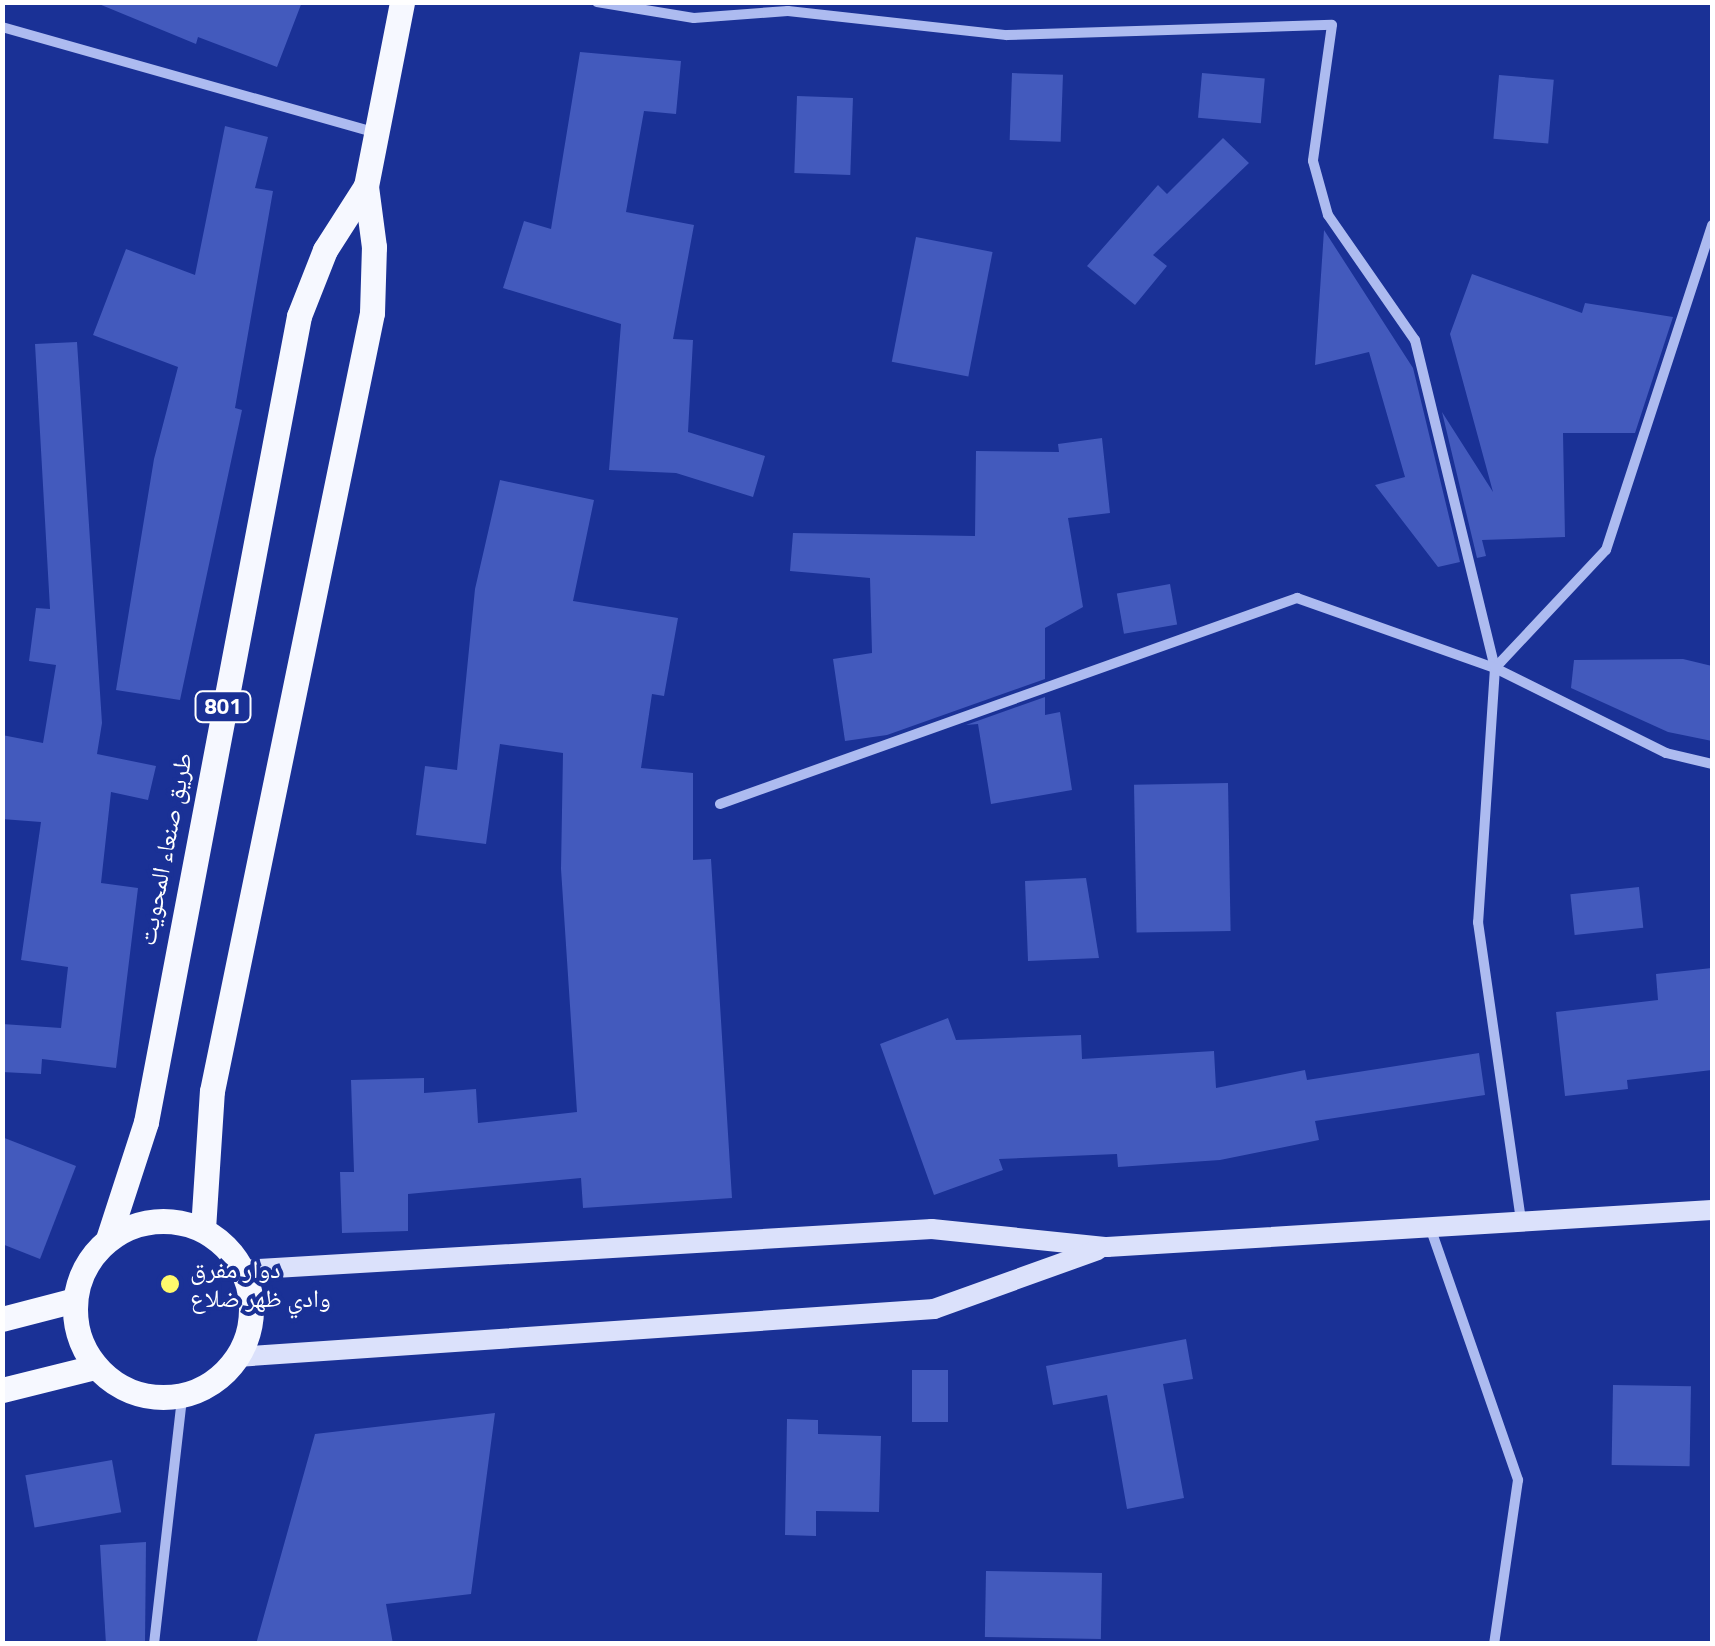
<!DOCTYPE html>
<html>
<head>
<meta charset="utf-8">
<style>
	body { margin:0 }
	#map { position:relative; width:1715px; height:1646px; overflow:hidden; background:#1a3196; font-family:"Titillium Web","Noto Naskh Arabic",sans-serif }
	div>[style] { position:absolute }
	.building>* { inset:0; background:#435abd; transform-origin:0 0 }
	.street>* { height:10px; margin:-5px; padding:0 5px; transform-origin:5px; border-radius:5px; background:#adbbf0 }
	.secondary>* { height:20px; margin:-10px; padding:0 10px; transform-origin:10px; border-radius:10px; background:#dbe1fb }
	.primary>* { height:25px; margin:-12.5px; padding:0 12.5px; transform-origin:12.5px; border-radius:12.5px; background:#f6f8ff }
	.primary>.ring { margin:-12.5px; padding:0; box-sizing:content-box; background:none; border:25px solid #f6f8ff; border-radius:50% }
	.dots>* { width:28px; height:28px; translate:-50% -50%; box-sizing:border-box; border:5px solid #1a3196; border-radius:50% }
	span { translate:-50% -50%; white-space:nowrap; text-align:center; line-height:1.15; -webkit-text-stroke:8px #1a3196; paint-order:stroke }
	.shield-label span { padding:2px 8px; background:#1a3196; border:2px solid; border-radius:8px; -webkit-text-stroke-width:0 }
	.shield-label { font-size:22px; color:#fff; font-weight:700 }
	.street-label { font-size:25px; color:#fff }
	.poi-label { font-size:25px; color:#fff }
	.left { translate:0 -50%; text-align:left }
	.frame { position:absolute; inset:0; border:5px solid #fff; pointer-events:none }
</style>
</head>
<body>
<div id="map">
	<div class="building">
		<i style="clip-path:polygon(94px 2px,302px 2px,277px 67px,198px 37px,196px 44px)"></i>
		<i style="clip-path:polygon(580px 52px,681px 61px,676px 114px,644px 111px,626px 212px,694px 225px,673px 339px,693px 340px,688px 432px,765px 456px,753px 497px,676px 473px,609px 470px,621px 324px,503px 288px,524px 221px,551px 229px)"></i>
		<i style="left:1012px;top:73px;width:51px;height:67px;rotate:2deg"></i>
		<i style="left:1202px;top:73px;width:63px;height:45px;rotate:5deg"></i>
		<i style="left:1499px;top:75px;width:55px;height:64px;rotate:5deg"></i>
		<i style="left:797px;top:96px;width:56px;height:77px;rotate:2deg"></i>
		<i style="clip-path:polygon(225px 126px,268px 137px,255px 188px,273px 191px,235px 408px,242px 410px,180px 700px,116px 690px,154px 459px,178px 367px,93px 335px,126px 249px,195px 275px)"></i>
		<i style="clip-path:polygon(1223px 138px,1249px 163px,1153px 255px,1167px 266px,1135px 305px,1087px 266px,1158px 185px,1167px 194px)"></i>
		<i style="clip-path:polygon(1324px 230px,1413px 368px,1460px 562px,1438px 567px,1375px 485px,1405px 477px,1369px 352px,1315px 365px)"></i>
		<i style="left:916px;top:237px;width:78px;height:127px;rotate:11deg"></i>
		<i style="clip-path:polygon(1472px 274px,1582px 313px,1585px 303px,1673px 317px,1635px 433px,1563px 433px,1565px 537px,1482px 540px,1486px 556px,1477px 558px,1442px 412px,1493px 492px,1450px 334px)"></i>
		<i style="clip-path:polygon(77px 342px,102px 723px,97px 754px,156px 766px,148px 800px,111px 792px,101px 883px,138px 888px,116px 1068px,42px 1059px,41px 1074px,2px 1072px,2px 1024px,61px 1028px,68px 967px,21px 960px,41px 822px,2px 819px,2px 735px,43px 743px,56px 665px,29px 661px,36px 608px,50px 609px,35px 344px)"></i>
		<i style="clip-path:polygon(1102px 438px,1110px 513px,1068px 518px,1083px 607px,1045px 628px,1045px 679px,887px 735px,845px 741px,833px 659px,872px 653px,870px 578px,790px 571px,793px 533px,975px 536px,976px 451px,1059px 452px,1058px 444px)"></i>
		<i style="clip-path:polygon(500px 480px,594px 500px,573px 601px,678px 618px,664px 696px,652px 694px,641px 768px,693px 773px,693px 860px,711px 859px,732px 1198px,583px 1208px,581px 1178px,408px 1194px,408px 1231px,342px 1233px,340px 1172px,354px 1172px,351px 1080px,424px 1078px,424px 1093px,476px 1089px,478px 1123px,577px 1112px,561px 869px,563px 753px,500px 744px,486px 844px,416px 835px,425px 766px,457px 770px,475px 589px)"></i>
		<i style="left:1170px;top:584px;width:41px;height:54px;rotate:80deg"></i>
		<i style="clip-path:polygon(1683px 659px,1712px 666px,1712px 741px,1668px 732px,1571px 688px,1574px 660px)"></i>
		<i style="clip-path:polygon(1045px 697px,1045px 715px,1060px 712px,1072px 790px,991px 804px,978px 724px,966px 725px)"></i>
		<i style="left:1228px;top:783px;width:148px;height:94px;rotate:89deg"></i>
		<i style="clip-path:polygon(1086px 878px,1099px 958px,1028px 961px,1025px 881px)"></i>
		<i style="left:1639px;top:887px;width:41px;height:69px;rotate:84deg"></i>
		<i style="clip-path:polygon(1712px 968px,1712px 1070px,1627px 1080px,1628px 1089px,1565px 1096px,1556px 1012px,1658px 1000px,1656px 974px)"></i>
		<i style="clip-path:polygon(948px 1018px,956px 1040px,1081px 1035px,1082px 1059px,1214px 1051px,1216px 1088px,1305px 1070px,1307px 1080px,1479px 1053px,1485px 1095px,1315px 1121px,1319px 1140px,1220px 1160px,1118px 1167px,1117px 1154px,999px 1159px,1003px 1170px,934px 1195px,880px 1044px)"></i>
		<i style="clip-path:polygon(2px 1137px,76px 1166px,40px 1259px,2px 1244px)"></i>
		<i style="clip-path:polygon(1186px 1339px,1193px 1379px,1163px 1384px,1184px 1498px,1127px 1509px,1107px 1395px,1053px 1405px,1046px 1366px)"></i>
		<i style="left:912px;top:1370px;width:36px;height:52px"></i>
		<i style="left:1613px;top:1385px;width:78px;height:80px;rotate:1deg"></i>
		<i style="clip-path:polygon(495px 1413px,471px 1594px,386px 1604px,393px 1644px,256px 1644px,315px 1434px)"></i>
		<i style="clip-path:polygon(787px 1419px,818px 1420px,818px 1434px,881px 1436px,879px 1512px,816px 1511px,816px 1536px,785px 1535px)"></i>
		<i style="left:112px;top:1460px;width:53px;height:88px;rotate:80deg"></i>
		<i style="clip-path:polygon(146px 1542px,145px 1644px,106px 1644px,100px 1545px)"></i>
		<i style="left:986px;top:1571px;width:116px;height:66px;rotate:1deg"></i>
	</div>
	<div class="street">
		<i style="left:597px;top:2px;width:98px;rotate:9.4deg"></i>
		<i style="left:694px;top:18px;width:94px;rotate:-4.3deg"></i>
		<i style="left:788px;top:11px;width:220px;rotate:6.3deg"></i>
		<i style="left:1007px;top:35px;width:325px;rotate:-1.8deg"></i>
		<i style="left:1332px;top:25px;width:137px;rotate:98deg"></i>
		<i style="left:1313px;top:161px;width:56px;rotate:74.5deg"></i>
		<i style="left:1328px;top:215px;width:152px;rotate:55.2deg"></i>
		<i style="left:1415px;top:340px;width:338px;rotate:76.3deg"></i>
		<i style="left:1495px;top:668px;width:255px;rotate:93.8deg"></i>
		<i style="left:1478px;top:922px;width:302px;rotate:81.8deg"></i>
		<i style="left:2px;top:27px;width:389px;rotate:15.8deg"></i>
		<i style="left:1495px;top:668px;width:162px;rotate:-46.8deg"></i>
		<i style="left:1606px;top:550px;width:342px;rotate:-71.9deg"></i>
		<i style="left:720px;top:804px;width:613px;rotate:-19.65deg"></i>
		<i style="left:1297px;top:598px;width:210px;rotate:19.5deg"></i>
		<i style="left:1495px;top:668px;width:191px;rotate:26.4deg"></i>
		<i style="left:1666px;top:753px;width:47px;rotate:13.4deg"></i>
		<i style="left:1430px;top:1227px;width:268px;rotate:70.8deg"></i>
		<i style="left:1518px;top:1480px;width:166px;rotate:98.3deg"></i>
		<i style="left:154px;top:1644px;width:249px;rotate:-83.5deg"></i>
	</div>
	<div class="secondary">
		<i style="left:243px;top:1270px;width:690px;rotate:-3.41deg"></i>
		<i style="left:932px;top:1229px;width:176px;rotate:5.9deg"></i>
		<i style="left:1107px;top:1247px;width:606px;rotate:-3.5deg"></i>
		<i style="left:237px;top:1357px;width:699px;rotate:-3.94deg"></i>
		<i style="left:934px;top:1309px;width:174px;rotate:-19.8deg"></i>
	</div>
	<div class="primary">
		<i class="ring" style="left:75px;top:1221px;width:151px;height:151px"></i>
		<i style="left:203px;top:1229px;width:138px;rotate:-86.3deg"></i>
		<i style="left:212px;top:1091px;width:794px;rotate:-78.38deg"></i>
		<i style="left:372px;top:313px;width:66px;rotate:-88.3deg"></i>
		<i style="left:374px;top:247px;width:62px;rotate:-97.5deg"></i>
		<i style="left:366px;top:186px;width:187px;rotate:-78.9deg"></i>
		<i style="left:108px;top:1239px;width:123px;rotate:-72deg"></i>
		<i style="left:146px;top:1122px;width:820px;rotate:-79.25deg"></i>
		<i style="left:299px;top:316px;width:71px;rotate:-68.5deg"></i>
		<i style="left:325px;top:250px;width:76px;rotate:-57.4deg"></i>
		<i style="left:2px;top:1319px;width:75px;rotate:-14.6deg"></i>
		<i style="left:2px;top:1390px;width:96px;rotate:-13.9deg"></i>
	</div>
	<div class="dots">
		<i style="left:170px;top:1284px;background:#fffa6c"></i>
	</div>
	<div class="shield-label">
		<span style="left:223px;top:707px">801</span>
	</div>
	<div class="street-label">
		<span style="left:165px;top:849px;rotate:-79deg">طريق صنعاء المحويت</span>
	</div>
	<div class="poi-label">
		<span class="left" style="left:190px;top:1284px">دوار مفرق<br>وادي ظهر ضلاع</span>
	</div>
	<div class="frame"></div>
</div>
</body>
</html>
